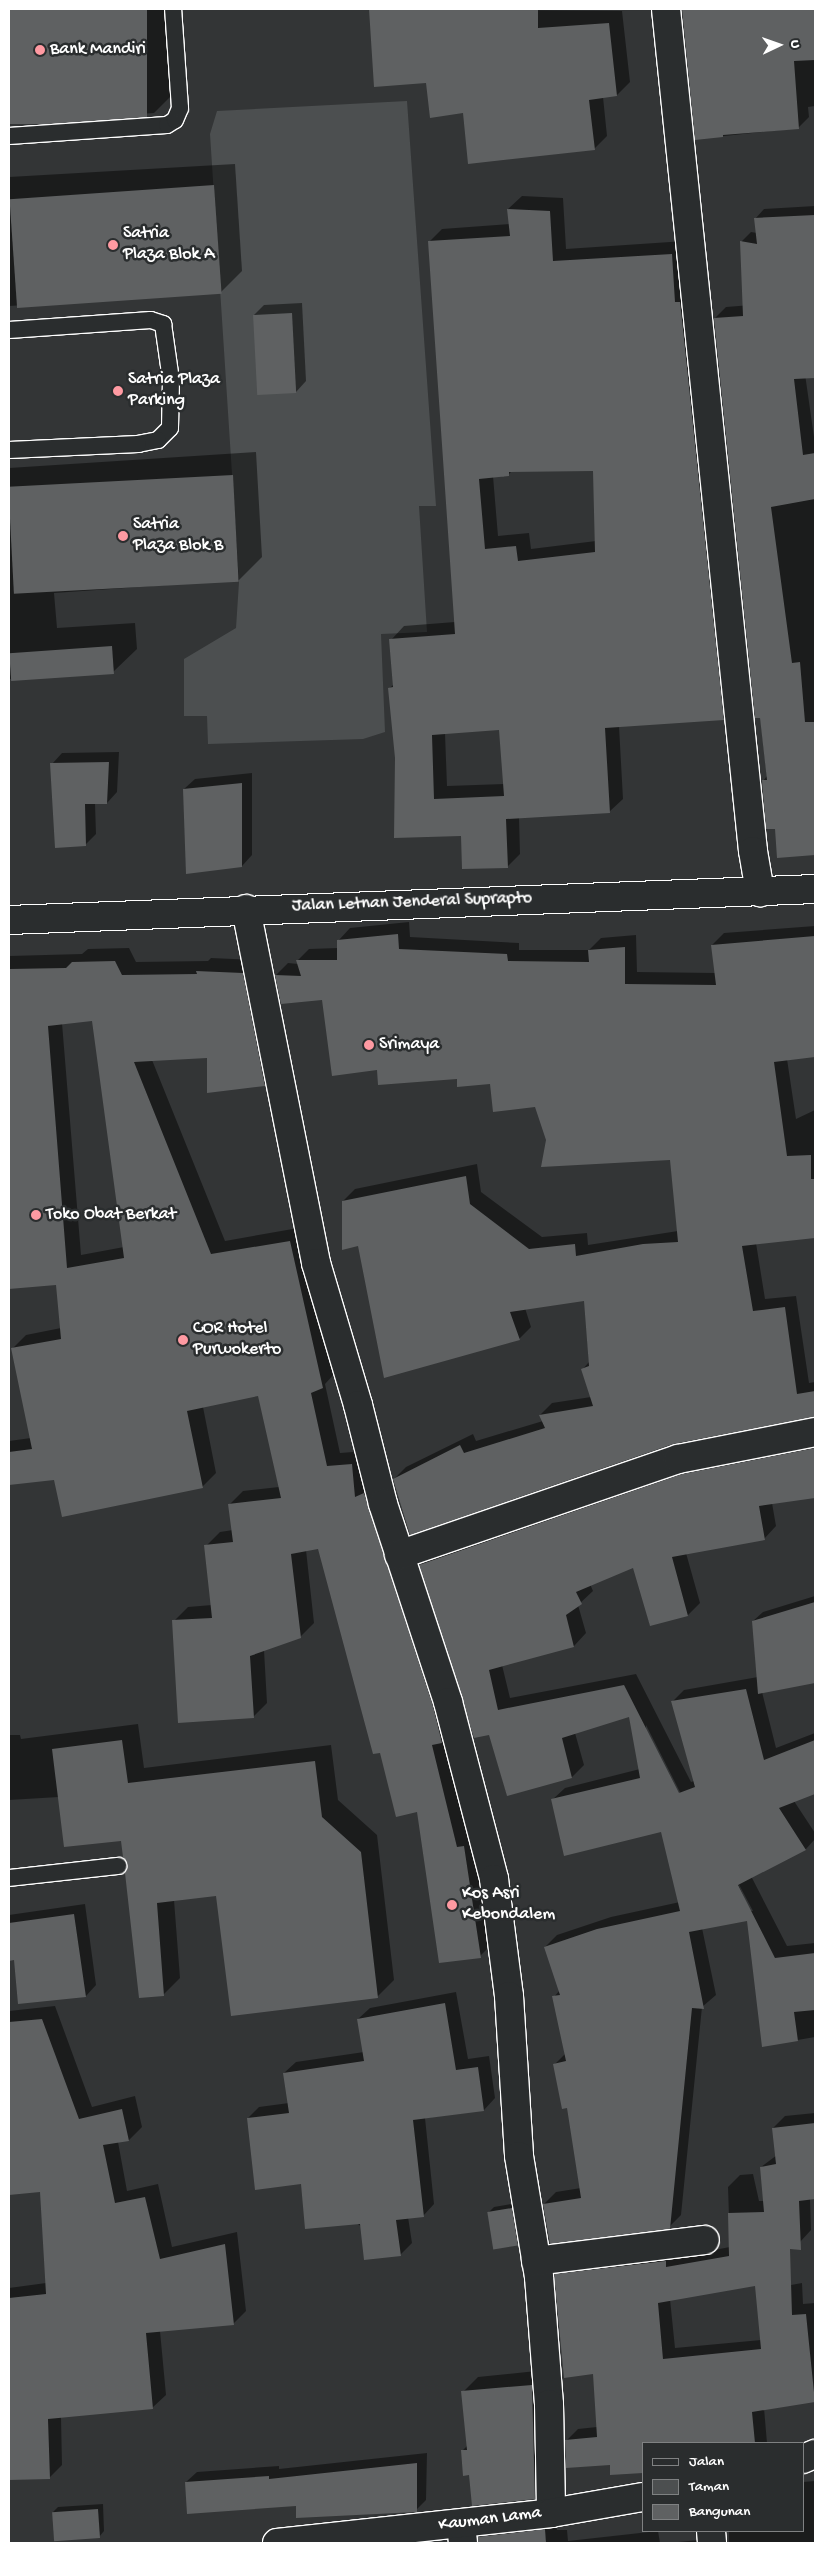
<!DOCTYPE html>
<html>
<head>
<meta charset="utf-8">
<style>
	body { margin:0 }
	#map { position:relative; width:824px; height:2552px; overflow:hidden; background:#333536; font-family:"Gochi Hand",sans-serif }
	div>[style] { position:absolute }
	.green>* { inset:0; background:#4c4f50 }
	.shadow>* { inset:0; background:#0007 }
	.building>* { inset:0; background:#5f6162; transform-origin:0 0 }
	.roads { filter:drop-shadow(1px 0 #fff) drop-shadow(-1px 0 #fff) drop-shadow(0 1px #fff) drop-shadow(0 -1px #fff) }
	.service>* { height:16px; margin:-8px; padding:0 8px; transform-origin:8px; border-radius:8px; background:#2a2d2e }
	.minor>* { height:28px; margin:-14px; padding:0 14px; transform-origin:14px; border-radius:14px; background:#2a2d2e }
	.tertiary>* { height:28px; margin:-14px; padding:0 14px; transform-origin:14px; border-radius:14px; background:#2a2d2e }
	.dots>* { width:14px; height:14px; translate:-50% -50%; box-sizing:border-box; border:2px solid #2a2d2e; border-radius:50% }
	span { translate:-50% -50%; white-space:nowrap; text-align:center; line-height:1.15; -webkit-text-stroke:5px #2a2d2e; paint-order:stroke }
	.poi-label { font-size:18px; color:#fff }
	.left { translate:0 -50%; text-align:left }
	.street-label { font-size:18px; color:#fff }
	.frame { position:absolute; inset:0; border:10px solid #fff; pointer-events:none }
	.legend { position:absolute; left:642px; top:2442px; width:162px; height:90px; box-sizing:border-box; background:#2a2d2e; border:1px solid #7f8182; margin:0; padding:6px 9px; list-style:none; font-size:15px; color:#fff }
	.legend li { display:flex; align-items:center; gap:10px; height:25px }
	.legend b { width:25px; border:1px solid #7f8182 }
	.north { position:absolute; left:754px; top:20px; width:50px; height:50px; -webkit-text-stroke:4px #2a2d2e; paint-order:stroke; rotate:87deg; font-size:14px; font-weight:700; line-height:20px; text-align:center; color:#fff }
	.north::after { content:''; display:block; margin:auto; width:18px; height:22px; background:#fff; clip-path:polygon(50% 0,100% 100%,50% 72%,0 100%) }
</style>
</head>
<body>
<div id="map">
	<div class="green">
		<i style="clip-path:polygon(407px 101px,436px 506px,419px 506px,427px 632px,381px 634px,385px 732px,363px 739px,208px 744px,207px 716px,184px 716px,184px 659px,236px 628px,239px 582px,210px 134px,217px 111px)"></i>
	</div>
	<div class="shadow">
		<i style="clip-path:polygon(9px 9px,170px 9px,176px 91px,154px 113px,9px 123px)"></i>
		<i style="clip-path:polygon(370px 9px,622px 11px,630px 82px,617px 95px,603px 97px,607px 136px,594px 149px,464px 111px,427px 81px,375px 85px)"></i>
		<i style="clip-path:polygon(682px 9px,815px 9px,815px 106px,808px 107px,809px 117px,798px 128px,696px 139px)"></i>
		<i style="clip-path:polygon(235px 164px,242px 271px,220px 293px,9px 306px,9px 177px)"></i>
		<i style="clip-path:polygon(evenodd,522px 196px,563px 198px,566px 249px,685px 241px,736px 706px,723px 719px,619px 726px,623px 799px,609px 812px,519px 817px,520px 854px,507px 867px,463px 835px,396px 758px,390px 688px,394px 684px,391px 640px,404px 626px,455px 622px,429px 242px,442px 229px,510px 224px,508px 209px,522px 196px,513px 470px,594px 470px,596px 541px,531px 549px,529px 533px,498px 536px,493px 476px,508px 475px,513px 470px,522px 196px,500px 728px,504px 784px,447px 786px,445px 733px,500px 728px)"></i>
		<i style="clip-path:polygon(815px 206px,815px 283px,743px 289px,742px 241px,751px 232px,757px 233px,755px 219px,764px 209px)"></i>
		<i style="clip-path:polygon(302px 303px,306px 381px,296px 392px,254px 315px,264px 305px)"></i>
		<i style="clip-path:polygon(778px 303px,804px 367px,815px 444px,815px 854px,778px 856px,776px 827px,763px 781px,767px 776px,715px 318px,726px 307px)"></i>
		<i style="clip-path:polygon(256px 452px,262px 557px,239px 580px,54px 593px,57px 628px,135px 623px,137px 649px,113px 672px,9px 679px,9px 468px)"></i>
		<i style="clip-path:polygon(119px 752px,117px 792px,107px 803px,95px 803px,96px 834px,85px 845px,52px 764px,62px 753px)"></i>
		<i style="clip-path:polygon(252px 773px,252px 855px,242px 866px,184px 789px,195px 779px)"></i>
		<i style="clip-path:polygon(409px 922px,410px 937px,519px 943px,519px 950px,589px 950px,601px 938px,636px 935px,637px 972px,716px 973px,712px 945px,724px 933px,815px 926px,815px 1056px,787px 1059px,796px 1119px,815px 1110px,815px 1237px,756px 1243px,765px 1299px,796px 1296px,809px 1383px,815px 1382px,815px 1416px,394px 1479px,406px 1467px,473px 1434px,476px 1441px,543px 1421px,540px 1415px,552px 1403px,591px 1397px,582px 1370px,589px 1362px,585px 1300px,525px 1308px,531px 1327px,519px 1339px,359px 1244px,343px 1201px,355px 1189px,477px 1164px,481px 1192px,542px 1237px,587px 1233px,588px 1245px,678px 1231px,671px 1158px,548px 1139px,536px 1106px,492px 1082px,378px 1068px,324px 999px,276px 975px,288px 963px,298px 964px,297px 961px,309px 949px,338px 948px,338px 941px,350px 928px)"></i>
		<i style="clip-path:polygon(evenodd,129px 948px,136px 962px,208px 961px,211px 958px,257px 960px,278px 1071px,264px 1085px,208px 1056px,152px 1060px,225px 1241px,304px 1227px,336px 1372px,325px 1384px,340px 1453px,366px 1451px,378px 1480px,471px 1833px,494px 1942px,480px 1956px,418px 1810px,381px 1752px,319px 1547px,306px 1550px,314px 1623px,300px 1637px,264px 1650px,267px 1703px,253px 1717px,174px 1621px,188px 1607px,212px 1605px,206px 1546px,220px 1532px,233px 1530px,229px 1505px,243px 1491px,279px 1487px,259px 1394px,203px 1407px,216px 1473px,202px 1487px,55px 1478px,9px 1484px,9px 1441px,31px 1438px,12px 1349px,26px 1335px,61px 1328px,57px 1283px,9px 1287px,9px 956px,82px 954px,88px 949px,129px 948px,93px 1020px,124px 1247px,81px 1255px,62px 1023px,93px 1020px)"></i>
		<i style="clip-path:polygon(evenodd,815px 1439px,815px 1497px,772px 1503px,776px 1526px,764px 1539px,686px 1553px,700px 1603px,688px 1615px,650px 1625px,634px 1566px,590px 1584px,593px 1591px,578px 1605px,586px 1633px,574px 1646px,502px 1665px,510px 1698px,636px 1674px,691px 1782px,694px 1781px,672px 1702px,684px 1690px,758px 1677px,753px 1621px,763px 1612px,815px 1596px,815px 1682px,762px 1692px,776px 1748px,815px 1733px,815px 1793px,794px 1801px,815px 1833px,815px 1839px,806px 1849px,751px 1876px,787px 1946px,815px 1943px,815px 2037px,763px 2046px,748px 1919px,702px 1928px,716px 1995px,702px 2007px,681px 2215px,669px 2227px,544px 2204px,556px 2192px,581px 2188px,568px 2107px,554px 2065px,565px 2054px,554px 1997px,560px 1990px,545px 1947px,557px 1935px,611px 1917px,680px 1902px,662px 1831px,552px 1800px,565px 1788px,640px 1769px,630px 1716px,575px 1733px,584px 1765px,572px 1777px,507px 1795px,490px 1734px,421px 1565px,433px 1553px,695px 1462px,815px 1439px,646px 1725px,683px 1798px,681px 1799px,646px 1731px,646px 1725px,815px 1439px,736px 1879px,753px 1911px,750px 1911px,736px 1879px)"></i>
		<i style="clip-path:polygon(138px 1724px,144px 1768px,331px 1745px,338px 1800px,377px 1835px,394px 1980px,378px 1996px,217px 1894px,174px 1900px,180px 1978px,164px 1994px,140px 1997px,129px 1864px,122px 1839px,59px 1797px,9px 1800px,9px 1735px,20px 1735px,21px 1739px)"></i>
		<i style="clip-path:polygon(85px 1904px,96px 1985px,86px 1996px,19px 2003px,15px 1958px,9px 1959px,9px 1915px)"></i>
		<i style="clip-path:polygon(456px 1992px,468px 2059px,489px 2056px,495px 2098px,484px 2110px,425px 2118px,434px 2204px,423px 2216px,408px 2217px,412px 2243px,400px 2255px,302px 2183px,248px 2118px,259px 2107px,289px 2103px,284px 2073px,296px 2062px,364px 2052px,358px 2019px,370px 2008px)"></i>
		<i style="clip-path:polygon(55px 2006px,92px 2107px,135px 2096px,142px 2127px,129px 2140px,118px 2142px,127px 2191px,158px 2184px,172px 2247px,237px 2232px,246px 2311px,233px 2324px,160px 2331px,166px 2395px,152px 2408px,61px 2417px,62px 2465px,49px 2478px,9px 2479px,9px 2288px,46px 2283px,41px 2191px,9px 2194px,9px 2011px)"></i>
		<i style="clip-path:polygon(815px 2113px,815px 2198px,810px 2199px,811px 2230px,800px 2242px,670px 2299px,675px 2348px,761px 2340px,769px 2289px,802px 2283px,803px 2304px,815px 2303px,815px 2400px,764px 2408px,767px 2443px,643px 2443px,611px 2464px,567px 2440px,578px 2429px,597px 2427px,595px 2373px,556px 2275px,567px 2263px,676px 2257px,730px 2247px,728px 2187px,740px 2175px,753px 2174px,759px 2201px,765px 2201px,761px 2167px,777px 2155px,773px 2128px,785px 2116px)"></i>
		<i style="clip-path:polygon(517px 2203px,523px 2240px,517px 2245px,489px 2212px,494px 2207px)"></i>
		<i style="clip-path:polygon(546px 2370px,550px 2483px,535px 2498px,470px 2474px,462px 2451px,468px 2445px,463px 2392px,478px 2377px)"></i>
		<i style="clip-path:polygon(427px 2453px,426px 2500px,415px 2511px,297px 2504px,186px 2482px,197px 2472px,279px 2466px,279px 2469px)"></i>
		<i style="clip-path:polygon(815px 2481px,815px 2543px,729px 2543px,729px 2531px,803px 2531px,803px 2482px)"></i>
		<i style="clip-path:polygon(103px 2504px,104px 2531px,99px 2537px,53px 2512px,58px 2507px)"></i>
		<i style="clip-path:polygon(556px 2518px,557px 2530px,567px 2530px,568px 2541px,658px 2531px,660px 2543px,503px 2543px,503px 2535px,515px 2523px)"></i>
		<i style="clip-path:polygon(710px 2539px,714px 2543px,668px 2543px)"></i>
	</div>
	<div class="building">
		<i style="left:9px;top:9px;width:138px;height:115px"></i>
		<i style="clip-path:polygon(369px 9px,538px 9px,538px 28px,609px 23px,617px 96px,589px 100px,595px 150px,468px 164px,463px 113px,430px 118px,426px 83px,374px 87px)"></i>
		<i style="clip-path:polygon(682px 9px,815px 9px,815px 60px,794px 61px,799px 129px,723px 135px,723px 137px,695px 140px)"></i>
		<i style="left:214px;top:185px;width:109px;height:205px;rotate:86deg"></i>
		<i style="clip-path:polygon(evenodd,507px 209px,550px 211px,553px 261px,672px 254px,675px 302px,680px 302px,682px 320px,724px 720px,605px 728px,610px 813px,506px 819px,508px 868px,462px 869px,461px 836px,394px 838px,395px 758px,388px 688px,393px 687px,389px 639px,455px 634px,428px 241px,510px 236px,507px 209px,593px 471px,595px 552px,518px 561px,516px 546px,485px 549px,479px 479px,509px 476px,509px 472px,593px 471px,507px 209px,499px 730px,504px 796px,434px 799px,432px 735px,499px 730px)"></i>
		<i style="clip-path:polygon(815px 215px,815px 378px,794px 379px,803px 455px,815px 453px,815px 499px,771px 507px,792px 663px,800px 662px,805px 722px,815px 722px,815px 855px,777px 858px,775px 829px,766px 829px,762px 780px,767px 780px,760px 718px,755px 718px,714px 318px,743px 316px,740px 241px,757px 244px,754px 218px)"></i>
		<i style="left:292px;top:313px;width:80px;height:39px;rotate:87deg"></i>
		<i style="left:233px;top:475px;width:107px;height:225px;rotate:87deg"></i>
		<i style="left:112px;top:646px;width:28px;height:103px;rotate:86deg"></i>
		<i style="clip-path:polygon(109px 762px,107px 804px,85px 804px,86px 846px,55px 848px,50px 763px)"></i>
		<i style="clip-path:polygon(242px 783px,242px 867px,186px 874px,183px 789px)"></i>
		<i style="clip-path:polygon(398px 934px,399px 949px,507px 954px,508px 961px,589px 962px,588px 950px,625px 947px,625px 984px,716px 985px,711px 945px,815px 936px,815px 1057px,774px 1062px,787px 1156px,811px 1155px,811px 1179px,815px 1179px,815px 1238px,742px 1246px,753px 1311px,785px 1307px,797px 1394px,815px 1391px,815px 1417px,673px 1444px,410px 1535px,393px 1479px,460px 1445px,464px 1453px,545px 1428px,539px 1415px,593px 1406px,581px 1369px,589px 1366px,584px 1301px,510px 1312px,520px 1340px,384px 1378px,358px 1246px,342px 1250px,342px 1201px,466px 1176px,470px 1204px,529px 1249px,575px 1244px,576px 1256px,643px 1244px,678px 1242px,670px 1160px,541px 1167px,546px 1140px,535px 1107px,493px 1112px,490px 1084px,457px 1087px,457px 1079px,378px 1085px,377px 1070px,332px 1076px,322px 1000px,281px 1004px,275px 975px,301px 976px,296px 960px,337px 960px,337px 940px)"></i>
		<i style="clip-path:polygon(evenodd,115px 961px,122px 975px,197px 974px,196px 971px,243px 973px,265px 1086px,207px 1093px,207px 1058px,134px 1062px,211px 1254px,290px 1241px,323px 1388px,311px 1393px,327px 1466px,352px 1464px,355px 1497px,364px 1493px,433px 1706px,442px 1743px,432px 1745px,457px 1847px,464px 1846px,481px 1958px,439px 1963px,417px 1812px,396px 1817px,380px 1753px,373px 1754px,318px 1549px,291px 1554px,301px 1638px,250px 1656px,254px 1718px,178px 1723px,172px 1620px,212px 1618px,204px 1545px,233px 1542px,228px 1504px,281px 1498px,258px 1396px,187px 1411px,203px 1488px,62px 1517px,54px 1480px,9px 1485px,9px 1452px,32px 1449px,11px 1348px,61px 1339px,56px 1285px,9px 1289px,9px 969px,66px 968px,72px 962px,115px 961px,92px 1021px,124px 1258px,67px 1268px,48px 1026px,92px 1021px)"></i>
		<i style="clip-path:polygon(815px 1448px,815px 1498px,759px 1506px,765px 1540px,672px 1557px,688px 1616px,650px 1626px,633px 1568px,576px 1592px,582px 1604px,566px 1615px,574px 1647px,489px 1670px,498px 1710px,624px 1685px,679px 1793px,695px 1787px,671px 1701px,746px 1689px,764px 1760px,815px 1740px,815px 1794px,779px 1808px,806px 1850px,738px 1885px,775px 1958px,815px 1953px,815px 2010px,794px 2012px,798px 2041px,762px 2047px,747px 1921px,689px 1932px,704px 2009px,692px 2008px,670px 2229px,550px 2244px,543px 2204px,581px 2198px,567px 2108px,562px 2109px,553px 2064px,566px 2061px,552px 1996px,560px 1995px,544px 1947px,597px 1929px,680px 1911px,661px 1832px,564px 1856px,551px 1799px,640px 1778px,629px 1717px,562px 1738px,572px 1778px,507px 1796px,489px 1735px,474px 1738px,419px 1565px,682px 1474px)"></i>
		<i style="clip-path:polygon(815px 1602px,815px 1683px,758px 1694px,752px 1621px)"></i>
		<i style="clip-path:polygon(122px 1740px,128px 1783px,315px 1761px,322px 1817px,361px 1852px,378px 1998px,231px 2016px,216px 1896px,157px 1903px,164px 1996px,139px 1998px,125px 1873px,128px 1864px,123px 1857px,121px 1841px,64px 1847px,52px 1749px)"></i>
		<i style="clip-path:polygon(74px 1914px,86px 1997px,18px 2004px,14px 1960px,9px 1961px,9px 1923px)"></i>
		<i style="clip-path:polygon(445px 2003px,456px 2070px,478px 2067px,484px 2111px,413px 2120px,424px 2217px,396px 2220px,401px 2256px,364px 2260px,360px 2224px,305px 2229px,301px 2184px,255px 2190px,247px 2118px,289px 2113px,283px 2073px,364px 2061px,357px 2019px)"></i>
		<i style="clip-path:polygon(42px 2019px,79px 2119px,122px 2109px,129px 2141px,103px 2145px,115px 2203px,145px 2197px,160px 2259px,225px 2244px,234px 2325px,146px 2333px,153px 2409px,48px 2419px,50px 2479px,9px 2480px,9px 2298px,46px 2294px,40px 2192px,9px 2195px,9px 2022px)"></i>
		<i style="clip-path:polygon(evenodd,815px 2123px,815px 2199px,799px 2201px,801px 2250px,790px 2249px,792px 2315px,806px 2314px,815px 2402px,752px 2412px,755px 2443px,643px 2443px,643px 2473px,610px 2475px,610px 2465px,566px 2468px,565px 2440px,597px 2437px,593px 2374px,564px 2378px,554px 2274px,666px 2261px,666px 2267px,729px 2256px,728px 2213px,764px 2212px,760px 2167px,776px 2164px,772px 2128px,815px 2123px,755px 2286px,761px 2349px,663px 2359px,658px 2303px,755px 2286px)"></i>
		<i style="left:512px;top:2208px;width:38px;height:25px;rotate:81deg"></i>
		<i style="clip-path:polygon(532px 2385px,535px 2499px,472px 2506px,469px 2475px,463px 2476px,461px 2450px,467px 2450px,461px 2391px)"></i>
		<i style="clip-path:polygon(417px 2463px,417px 2512px,296px 2518px,296px 2506px,187px 2514px,185px 2482px,269px 2476px,269px 2479px)"></i>
		<i style="left:98px;top:2509px;width:29px;height:46px;rotate:86deg"></i>
		<i style="clip-path:polygon(545px 2529px,546px 2543px,478px 2543px,478px 2537px)"></i>
	</div>
	<div class="roads">
		<div class="service">
			<i style="left:9px;top:136px;width:158px;rotate:-4deg"></i>
			<i style="left:167px;top:125px;width:9px;rotate:-32deg"></i>
			<i style="left:175px;top:120px;width:13px;rotate:-67deg"></i>
			<i style="left:180px;top:108px;width:99px;rotate:-94deg"></i>
			<i style="left:9px;top:330px;width:142px;rotate:-4deg"></i>
			<i style="left:151px;top:320px;width:13px;rotate:18deg"></i>
			<i style="left:163px;top:324px;width:57px;rotate:81.9deg"></i>
			<i style="left:171px;top:380px;width:48px;rotate:91.2deg"></i>
			<i style="left:170px;top:428px;width:17px;rotate:135deg"></i>
			<i style="left:158px;top:440px;width:20px;rotate:169deg"></i>
			<i style="left:138px;top:444px;width:129px;rotate:177.3deg"></i>
			<i style="left:9px;top:1878px;width:110px;rotate:-6.3deg"></i>
		</div>
		<div class="minor">
			<i style="left:666px;top:9px;width:846px;rotate:84.1deg"></i>
			<i style="left:753px;top:851px;width:42px;rotate:80.3deg"></i>
			<i style="left:246px;top:909px;width:361px;rotate:78.8deg"></i>
			<i style="left:316px;top:1263px;width:148px;rotate:73.5deg"></i>
			<i style="left:358px;top:1405px;width:102px;rotate:75.8deg"></i>
			<i style="left:383px;top:1504px;width:208px;rotate:71.8deg"></i>
			<i style="left:448px;top:1702px;width:183px;rotate:75.4deg"></i>
			<i style="left:494px;top:1879px;width:118px;rotate:82.7deg"></i>
			<i style="left:509px;top:1996px;width:160px;rotate:86.4deg"></i>
			<i style="left:519px;top:2156px;width:123px;rotate:80.6deg"></i>
			<i style="left:539px;top:2277px;width:127px;rotate:85.5deg"></i>
			<i style="left:549px;top:2404px;width:109px;rotate:88.9deg"></i>
			<i style="left:399px;top:1555px;width:295px;rotate:-19deg"></i>
			<i style="left:678px;top:1459px;width:140px;rotate:-11.1deg"></i>
			<i style="left:536px;top:2261px;width:170px;rotate:-7.1deg"></i>
			<i style="left:461px;top:2524px;width:19px;rotate:84deg"></i>
			<i style="left:711px;top:2531px;width:12px;rotate:85deg"></i>
		</div>
		<div class="tertiary">
			<i style="left:9px;top:920px;width:807px;rotate:-2.2deg"></i>
			<i style="left:803px;top:2459px;width:13px;rotate:-23deg"></i>
			<i style="left:277px;top:2543px;width:276px;rotate:-6.2deg"></i>
			<i style="left:551px;top:2513px;width:93px;rotate:-9.9deg"></i>
		</div>
	</div>
	<div class="dots">
		<i style="left:40px;top:50px;background:#ff9aa2"></i>
		<i style="left:113px;top:245px;background:#ff9aa2"></i>
		<i style="left:118px;top:391px;background:#ff9aa2"></i>
		<i style="left:123px;top:536px;background:#ff9aa2"></i>
		<i style="left:369px;top:1045px;background:#ff9aa2"></i>
		<i style="left:36px;top:1215px;background:#ff9aa2"></i>
		<i style="left:183px;top:1340px;background:#ff9aa2"></i>
		<i style="left:452px;top:1905px;background:#ff9aa2"></i>
	</div>
	<div class="poi-label">
		<span class="left" style="left:50px;top:50px">Bank Mandiri</span>
		<span class="left" style="left:123px;top:245px">Satria<br>Plaza Blok A</span>
		<span class="left" style="left:128px;top:391px">Satria Plaza<br>Parking</span>
		<span class="left" style="left:133px;top:536px">Satria<br>Plaza Blok B</span>
		<span class="left" style="left:379px;top:1045px">Srimaya</span>
		<span class="left" style="left:46px;top:1215px">Toko Obat Berkat</span>
		<span class="left" style="left:193px;top:1340px">COR Hotel<br>Purwokerto</span>
		<span class="left" style="left:462px;top:1905px">Kos Asri<br>Kebondalem</span>
	</div>
	<div class="street-label">
		<span style="left:412px;top:903px;rotate:-2deg">Jalan Letnan Jenderal Suprapto</span>
		<span style="left:490px;top:2520px;rotate:-7deg">Kauman Lama</span>
	</div>
	<div class="frame"></div>
	<ul class="legend">
	<li><b style="height:6px;background:#2a2d2e"></b>Jalan</li>
	<li><b style="height:14px;background:#4c4f50"></b>Taman</li>
	<li><b style="height:14px;background:#5f6162"></b>Bangunan</li>
	</ul>
	<div class="north">U</div>
</div>
</body>
</html>
